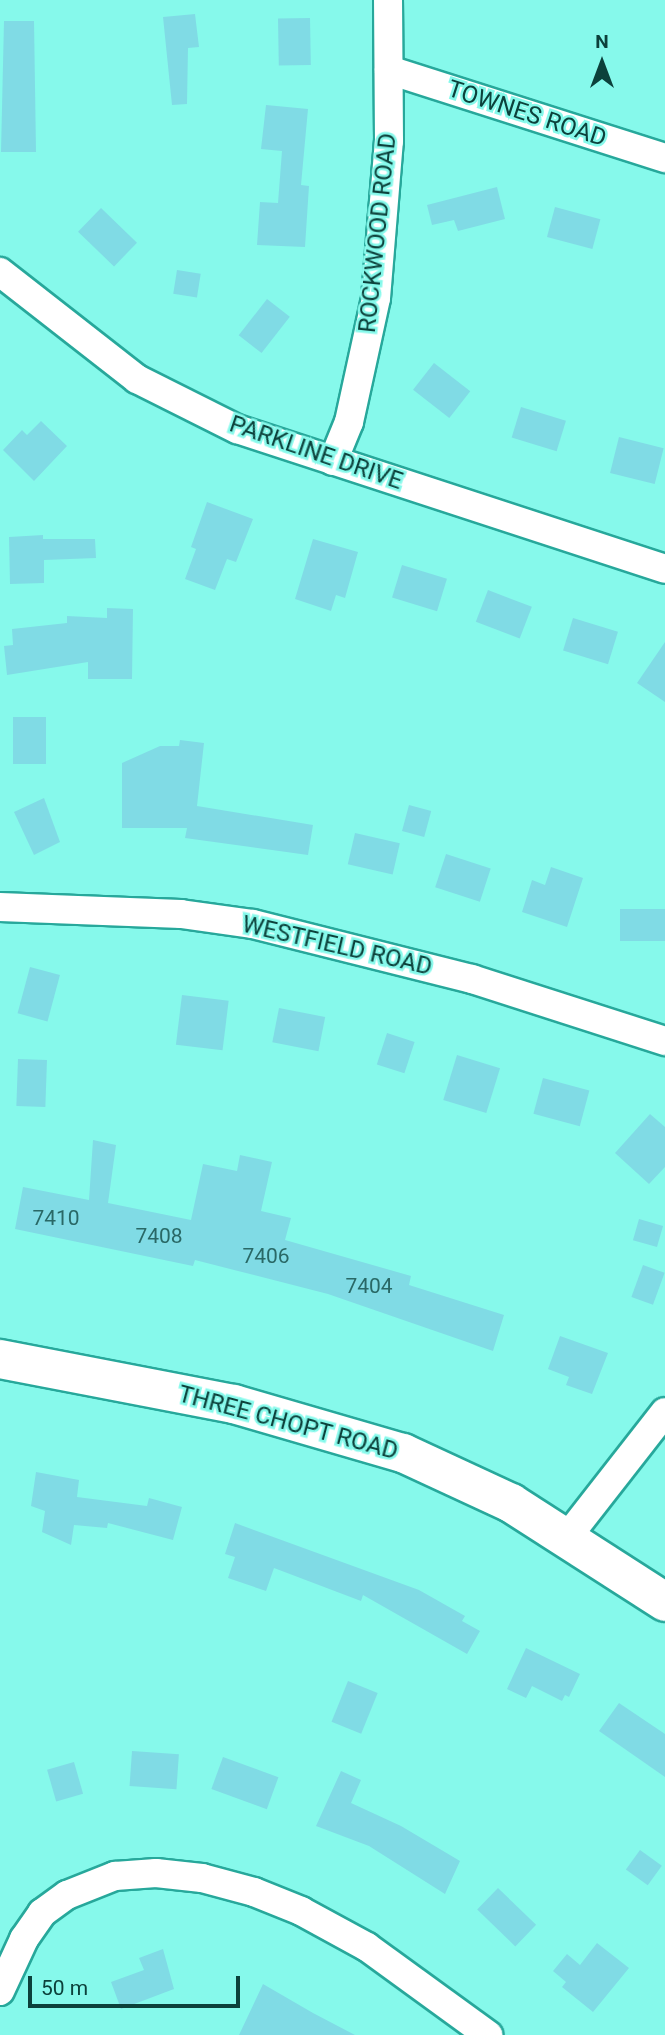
<!DOCTYPE html>
<html>
<head>
<meta charset="utf-8">
<style>
	body { margin:0 }
	#map { position:relative; width:665px; height:2035px; overflow:hidden; background:#86f9eb; font-family:Roboto,sans-serif }
	div>[style] { position:absolute }
	.building>* { inset:0; background:#80dbe5; transform-origin:0 0 }
	.roads { filter:drop-shadow(2px 0 #27a89b) drop-shadow(-2px 0 #27a89b) drop-shadow(0 2px #27a89b) drop-shadow(0 -2px #27a89b) }
	.street>* { height:28px; margin:-14px; padding:0 14px; transform-origin:14px; border-radius:14px; background:#fff }
	.secondary>* { height:38px; margin:-19px; padding:0 19px; transform-origin:19px; border-radius:19px; background:#fff }
	span { translate:-50% -50%; white-space:nowrap; text-align:center; line-height:1.15; -webkit-text-stroke:5px #86f9eb; paint-order:stroke }
	.number-label { font-size:21px; color:#296866 }
	.number-label span { -webkit-text-stroke-width:0 }
	.street-label { font-size:24px; color:#0c413b }
	.north { position:absolute; left:567px; top:28px; width:70px; height:70px; -webkit-text-stroke:5px #86f9eb; paint-order:stroke; rotate:0deg; font-size:19px; font-weight:700; line-height:28px; text-align:center; color:#0c413b }
	.north::after { content:''; display:block; margin:auto; width:24px; height:32px; background:#0c413b; clip-path:polygon(50% 0,100% 100%,50% 72%,0 100%) }
	.scale { position:absolute; left:28px; top:1976px; width:212px; height:32px; box-sizing:border-box; border:4px solid #0c413b; border-top:0; padding-left:9px; font-size:21px; line-height:24px; white-space:nowrap; color:#0c413b; -webkit-text-stroke:5px #86f9eb; paint-order:stroke }
</style>
</head>
<body>
<div id="map">
	<div class="building">
		<i style="clip-path:polygon(195px 14px,199px 47px,188px 48px,187px 104px,172px 105px,163px 17px)"></i>
		<i style="left:310px;top:18px;width:47px;height:32px;rotate:89deg"></i>
		<i style="clip-path:polygon(4px 21px,34px 21px,36px 152px,1px 152px)"></i>
		<i style="clip-path:polygon(266px 105px,308px 109px,301px 185px,309px 186px,305px 247px,257px 245px,260px 202px,278px 203px,282px 151px,261px 149px)"></i>
		<i style="clip-path:polygon(497px 187px,505px 219px,458px 231px,454px 220px,432px 225px,427px 205px)"></i>
		<i style="left:555px;top:207px;width:47px;height:31px;rotate:15deg"></i>
		<i style="left:101px;top:208px;width:50px;height:33px;rotate:44deg"></i>
		<i style="left:177px;top:270px;width:24px;height:24px;rotate:9deg"></i>
		<i style="left:267px;top:299px;width:29px;height:46px;rotate:38deg"></i>
		<i style="left:434px;top:363px;width:46px;height:34px;rotate:38deg"></i>
		<i style="left:521px;top:407px;width:47px;height:32px;rotate:17deg"></i>
		<i style="clip-path:polygon(41px 421px,67px 446px,34px 481px,3px 450px,22px 430px,27px 435px)"></i>
		<i style="left:619px;top:437px;width:46px;height:37px;rotate:14deg"></i>
		<i style="clip-path:polygon(207px 502px,253px 519px,236px 562px,227px 559px,215px 590px,185px 579px,196px 549px,191px 547px)"></i>
		<i style="clip-path:polygon(43px 535px,43px 539px,95px 539px,96px 558px,44px 560px,44px 583px,10px 584px,9px 537px)"></i>
		<i style="clip-path:polygon(313px 539px,358px 552px,345px 598px,336px 595px,331px 611px,295px 599px)"></i>
		<i style="left:402px;top:565px;width:47px;height:34px;rotate:17deg"></i>
		<i style="left:488px;top:590px;width:47px;height:34px;rotate:21deg"></i>
		<i style="clip-path:polygon(107px 608px,133px 609px,132px 679px,88px 679px,88px 662px,7px 675px,4px 646px,13px 645px,12px 629px,67px 623px,67px 616px,107px 618px)"></i>
		<i style="left:573px;top:618px;width:47px;height:34px;rotate:17deg"></i>
		<i style="clip-path:polygon(665px 642px,665px 702px,637px 683px)"></i>
		<i style="left:13px;top:717px;width:33px;height:47px"></i>
		<i style="clip-path:polygon(180px 740px,204px 743px,197px 806px,313px 825px,308px 855px,185px 838px,187px 828px,122px 828px,122px 763px,160px 746px,179px 746px)"></i>
		<i style="clip-path:polygon(44px 798px,60px 842px,34px 855px,14px 812px)"></i>
		<i style="left:409px;top:805px;width:23px;height:27px;rotate:15deg"></i>
		<i style="left:355px;top:833px;width:46px;height:32px;rotate:13deg"></i>
		<i style="left:446px;top:854px;width:47px;height:35px;rotate:18deg"></i>
		<i style="clip-path:polygon(551px 867px,583px 878px,567px 927px,522px 912px,532px 880px,545px 885px)"></i>
		<i style="left:665px;top:909px;width:32px;height:45px;rotate:90deg"></i>
		<i style="left:30px;top:967px;width:31px;height:48px;rotate:15deg"></i>
		<i style="left:182px;top:995px;width:47px;height:50px;rotate:7deg"></i>
		<i style="left:279px;top:1008px;width:47px;height:35px;rotate:11deg"></i>
		<i style="left:387px;top:1033px;width:29px;height:33px;rotate:18deg"></i>
		<i style="left:457px;top:1055px;width:45px;height:47px;rotate:17deg"></i>
		<i style="left:18px;top:1059px;width:29px;height:47px;rotate:2deg"></i>
		<i style="left:543px;top:1078px;width:48px;height:37px;rotate:15deg"></i>
		<i style="clip-path:polygon(650px 1114px,665px 1127px,665px 1167px,649px 1184px,615px 1153px)"></i>
		<i style="clip-path:polygon(93px 1140px,116px 1145px,108px 1203px,191px 1220px,203px 1164px,237px 1171px,240px 1155px,272px 1162px,261px 1211px,291px 1218px,285px 1240px,411px 1276px,409px 1285px,504px 1315px,493px 1351px,328px 1294px,195px 1260px,193px 1266px,15px 1229px,23px 1187px,89px 1200px)"></i>
		<i style="left:639px;top:1219px;width:25px;height:22px;rotate:16deg"></i>
		<i style="left:643px;top:1265px;width:23px;height:34px;rotate:20deg"></i>
		<i style="clip-path:polygon(560px 1336px,608px 1353px,592px 1394px,566px 1385px,569px 1377px,548px 1369px)"></i>
		<i style="clip-path:polygon(36px 1472px,79px 1480px,77px 1497px,147px 1506px,149px 1498px,182px 1507px,173px 1540px,108px 1523px,107px 1528px,74px 1525px,71px 1545px,42px 1532px,45px 1511px,31px 1506px)"></i>
		<i style="clip-path:polygon(235px 1523px,419px 1590px,465px 1616px,462px 1621px,480px 1631px,467px 1654px,363px 1595px,361px 1601px,274px 1568px,266px 1591px,228px 1578px,235px 1557px,225px 1554px)"></i>
		<i style="clip-path:polygon(526px 1648px,580px 1674px,569px 1697px,565px 1695px,562px 1701px,532px 1686px,526px 1698px,507px 1689px)"></i>
		<i style="left:348px;top:1681px;width:32px;height:44px;rotate:22deg"></i>
		<i style="clip-path:polygon(619px 1703px,665px 1734px,665px 1777px,599px 1731px)"></i>
		<i style="left:132px;top:1751px;width:47px;height:35px;rotate:4deg"></i>
		<i style="left:223px;top:1757px;width:59px;height:34px;rotate:20deg"></i>
		<i style="left:74px;top:1762px;width:33px;height:28px;rotate:74deg"></i>
		<i style="clip-path:polygon(341px 1771px,361px 1780px,351px 1803px,401px 1826px,460px 1861px,445px 1894px,369px 1846px,316px 1826px)"></i>
		<i style="left:640px;top:1850px;width:27px;height:24px;rotate:36deg"></i>
		<i style="left:498px;top:1888px;width:53px;height:30px;rotate:44deg"></i>
		<i style="clip-path:polygon(597px 1943px,629px 1968px,593px 2012px,562px 1987px,566px 1982px,553px 1971px,567px 1954px,580px 1965px)"></i>
		<i style="clip-path:polygon(163px 1949px,174px 1989px,121px 2009px,111px 1982px,144px 1970px,139px 1958px)"></i>
		<i style="clip-path:polygon(263px 1984px,313px 2013px,355px 2035px,239px 2035px)"></i>
	</div>
	<div class="roads">
		<div class="street">
			<i style="left:389px;top:70px;width:290px;rotate:17.7deg"></i>
			<i style="left:0;top:272px;width:174px;rotate:38deg"></i>
			<i style="left:137px;top:379px;width:112px;rotate:26.6deg"></i>
			<i style="left:237px;top:429px;width:450px;rotate:18.1deg"></i>
			<i style="left:333px;top:461px;width:42px;rotate:-67.7deg"></i>
			<i style="left:349px;top:422px;width:127px;rotate:-77.7deg"></i>
			<i style="left:376px;top:298px;width:158px;rotate:-85.3deg"></i>
			<i style="left:389px;top:141px;width:141px;rotate:-90.4deg"></i>
			<i style="left:0;top:907px;width:181px;rotate:2.2deg"></i>
			<i style="left:181px;top:914px;width:73px;rotate:7.9deg"></i>
			<i style="left:253px;top:924px;width:226px;rotate:14.1deg"></i>
			<i style="left:472px;top:979px;width:203px;rotate:17.8deg"></i>
			<i style="left:568px;top:1536px;width:157px;rotate:-52deg"></i>
			<i style="left:0;top:1991px;width:57px;rotate:-65.2deg"></i>
			<i style="left:24px;top:1939px;width:32px;rotate:-55deg"></i>
			<i style="left:42px;top:1913px;width:31px;rotate:-36deg"></i>
			<i style="left:67px;top:1895px;width:52px;rotate:-21.6deg"></i>
			<i style="left:115px;top:1876px;width:41px;rotate:-4.2deg"></i>
			<i style="left:156px;top:1873px;width:46px;rotate:6.2deg"></i>
			<i style="left:202px;top:1878px;width:54px;rotate:15.1deg"></i>
			<i style="left:254px;top:1892px;width:51px;rotate:22deg"></i>
			<i style="left:301px;top:1911px;width:75px;rotate:28.6deg"></i>
			<i style="left:367px;top:1947px;width:150px;rotate:36deg"></i>
		</div>
		<div class="secondary">
			<i style="left:0;top:1359px;width:238px;rotate:10.9deg"></i>
			<i style="left:234px;top:1404px;width:176px;rotate:16.2deg"></i>
			<i style="left:403px;top:1453px;width:119px;rotate:24.8deg"></i>
			<i style="left:511px;top:1503px;width:183px;rotate:32.7deg"></i>
		</div>
	</div>
	<div class="number-label">
		<span style="left:56px;top:1218px">7410</span>
		<span style="left:159px;top:1236px">7408</span>
		<span style="left:266px;top:1256px">7406</span>
		<span style="left:369px;top:1286px">7404</span>
	</div>
	<div class="street-label">
		<span style="left:527px;top:114px;rotate:18deg">TOWNES ROAD</span>
		<span style="left:378px;top:233px;rotate:-84deg">ROCKWOOD ROAD</span>
		<span style="left:316px;top:453px;rotate:19deg">PARKLINE DRIVE</span>
		<span style="left:337px;top:946px;rotate:13deg">WESTFIELD ROAD</span>
		<span style="left:288px;top:1423px;rotate:15deg">THREE CHOPT ROAD</span>
	</div>
	<div class="north">N</div>
	<div class="scale">50 m</div>
</div>
</body>
</html>
